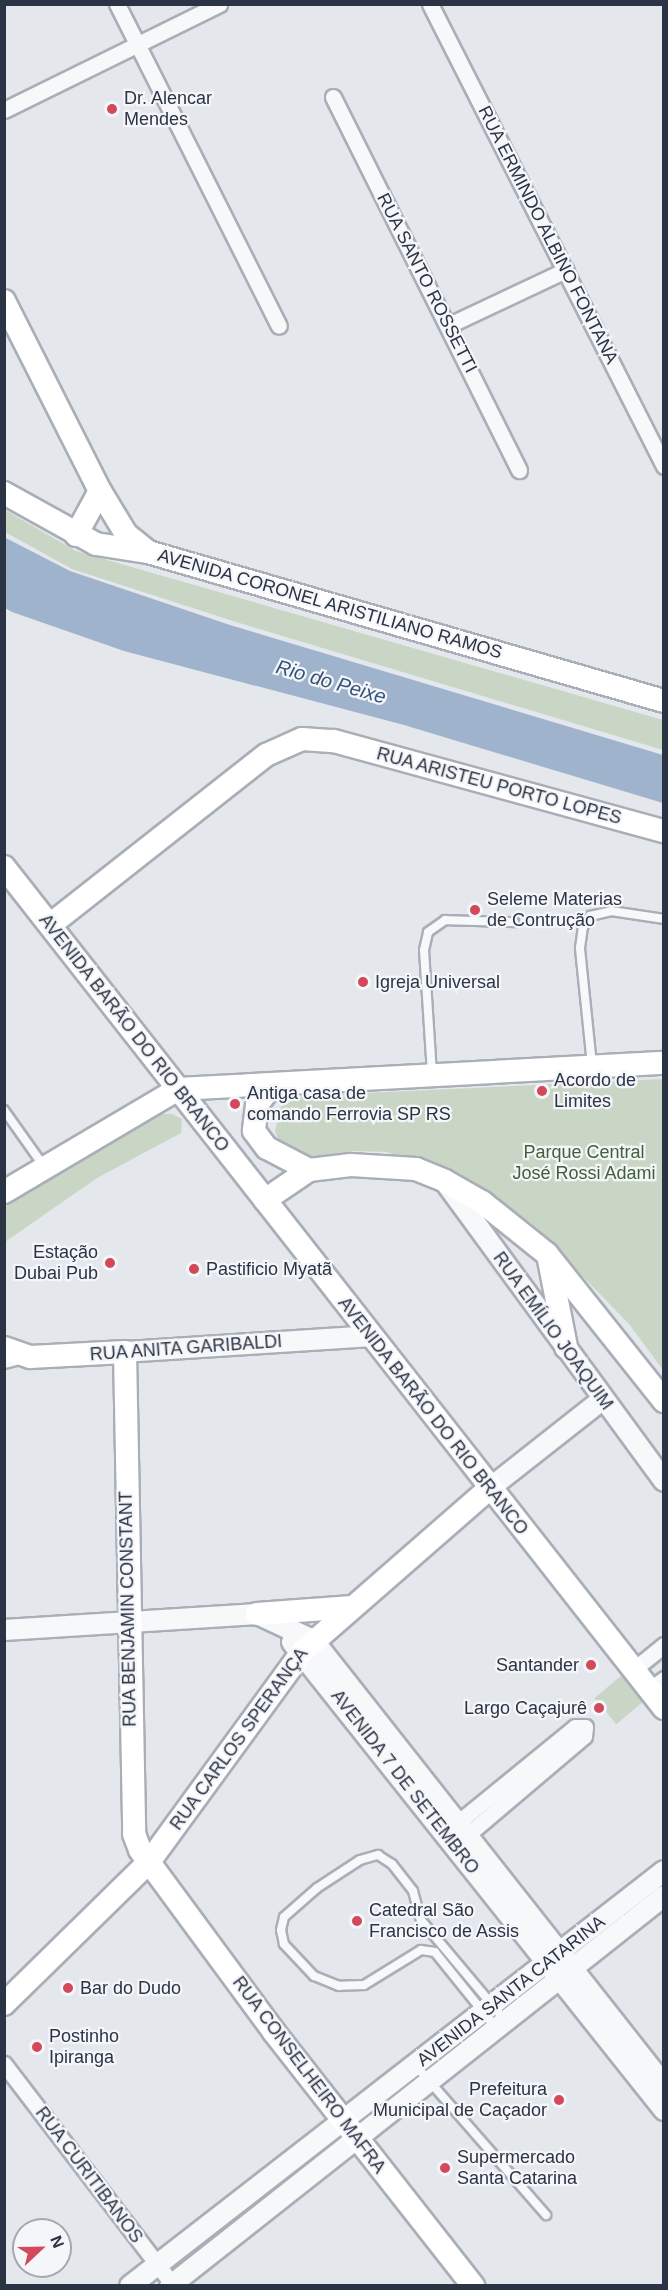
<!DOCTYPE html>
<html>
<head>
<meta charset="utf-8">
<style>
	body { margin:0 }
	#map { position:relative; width:668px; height:2290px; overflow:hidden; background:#e4e7ec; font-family:Helvetica,sans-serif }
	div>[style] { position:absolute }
	.green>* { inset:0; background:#c9d6c5; transform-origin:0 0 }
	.water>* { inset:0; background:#9fb4cc }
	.roads { filter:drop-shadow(2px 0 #a9aeb7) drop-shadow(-2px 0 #a9aeb7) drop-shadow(0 2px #a9aeb7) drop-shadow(0 -2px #a9aeb7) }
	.service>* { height:8px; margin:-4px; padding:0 4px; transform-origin:4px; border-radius:4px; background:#f7f8fa }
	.minor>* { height:15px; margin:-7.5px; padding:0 7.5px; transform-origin:7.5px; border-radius:7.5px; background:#f7f8fa }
	.tertiary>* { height:20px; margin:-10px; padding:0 10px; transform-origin:10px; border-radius:10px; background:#f7f8fa }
	.secondary>* { height:22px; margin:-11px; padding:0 11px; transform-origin:11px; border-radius:11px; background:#fff }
	.dots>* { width:16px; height:16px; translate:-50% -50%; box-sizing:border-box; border:3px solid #f4f6f9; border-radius:50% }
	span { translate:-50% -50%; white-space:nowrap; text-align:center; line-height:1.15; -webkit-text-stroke:4.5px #f4f6f9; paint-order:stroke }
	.poi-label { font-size:18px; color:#2b3445 }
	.left { translate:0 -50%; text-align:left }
	.right { translate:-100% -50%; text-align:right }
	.street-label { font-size:18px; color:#2b3445 }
	.park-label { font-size:18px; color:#3f6138 }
	.water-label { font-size:20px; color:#34527a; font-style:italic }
	.frame { position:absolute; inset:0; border:6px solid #2b3445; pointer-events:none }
	.north { position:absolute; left:12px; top:2218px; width:60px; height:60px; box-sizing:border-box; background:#f4f6f9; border:2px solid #a4a8b1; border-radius:50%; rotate:68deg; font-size:16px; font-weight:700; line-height:24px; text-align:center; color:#2b3445 }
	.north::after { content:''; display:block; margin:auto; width:21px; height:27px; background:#d1495b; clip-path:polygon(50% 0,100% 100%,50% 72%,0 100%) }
</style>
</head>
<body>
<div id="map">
	<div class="green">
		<i style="clip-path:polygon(5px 510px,76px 551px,663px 720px,663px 750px,236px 622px,72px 569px,5px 532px)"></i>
		<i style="clip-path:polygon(663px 1079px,663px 1370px,629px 1324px,531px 1223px,453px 1171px,386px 1152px,355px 1151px,310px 1159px,280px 1144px,275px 1131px,281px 1107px,301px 1096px)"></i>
		<i style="clip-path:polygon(161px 1114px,172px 1114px,182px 1119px,181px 1133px,97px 1178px,5px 1242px,5px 1204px)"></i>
		<i style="left:622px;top:1675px;width:34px;height:36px;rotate:50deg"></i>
	</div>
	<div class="water">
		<i style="clip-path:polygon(4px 537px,70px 571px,230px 625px,663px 755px,663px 803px,404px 725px,124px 651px,12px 612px,5px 608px)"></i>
	</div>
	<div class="roads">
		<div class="service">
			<i style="left:592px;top:1065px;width:118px;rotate:-95.9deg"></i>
			<i style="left:580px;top:948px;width:21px;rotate:-82deg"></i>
			<i style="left:583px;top:927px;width:13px;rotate:-58deg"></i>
			<i style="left:590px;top:916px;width:22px;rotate:-13deg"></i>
			<i style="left:611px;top:911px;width:54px;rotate:8.6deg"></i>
			<i style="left:432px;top:1074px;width:124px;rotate:-93.7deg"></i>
			<i style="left:424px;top:950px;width:18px;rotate:-77deg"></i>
			<i style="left:428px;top:932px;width:21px;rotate:-35deg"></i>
			<i style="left:445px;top:920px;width:69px;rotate:1.7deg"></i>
			<i style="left:4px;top:1110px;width:67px;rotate:54.7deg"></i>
			<i style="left:4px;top:1364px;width:16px;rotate:-14deg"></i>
			<i style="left:496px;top:2028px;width:97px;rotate:-128.8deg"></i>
			<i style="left:435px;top:1952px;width:14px;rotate:-172deg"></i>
			<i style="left:421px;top:1950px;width:67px;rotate:148.4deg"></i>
			<i style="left:364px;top:1985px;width:25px;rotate:178deg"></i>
			<i style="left:339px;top:1986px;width:27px;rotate:-158deg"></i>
			<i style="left:314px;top:1976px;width:44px;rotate:-133.2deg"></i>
			<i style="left:284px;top:1944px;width:14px;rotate:-102deg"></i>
			<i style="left:281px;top:1930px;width:13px;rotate:-77deg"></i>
			<i style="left:284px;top:1917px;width:44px;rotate:-41.3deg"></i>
			<i style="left:317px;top:1888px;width:51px;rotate:-33.1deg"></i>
			<i style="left:360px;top:1860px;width:19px;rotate:-16deg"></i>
			<i style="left:378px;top:1855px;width:17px;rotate:33deg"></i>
			<i style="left:392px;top:1864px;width:34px;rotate:52deg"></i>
			<i style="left:413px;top:1891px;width:30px;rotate:75deg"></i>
			<i style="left:421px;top:1920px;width:131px;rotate:50deg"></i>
			<i style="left:416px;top:2066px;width:198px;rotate:48.9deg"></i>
		</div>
		<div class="minor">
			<i style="left:117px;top:4px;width:360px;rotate:63.3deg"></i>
			<i style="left:430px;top:4px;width:518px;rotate:63.14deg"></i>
			<i style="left:333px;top:97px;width:417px;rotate:63.5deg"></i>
			<i style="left:4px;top:110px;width:240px;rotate:-26.2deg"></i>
			<i style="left:449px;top:325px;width:129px;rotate:-25.2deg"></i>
			<i style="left:633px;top:1670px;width:40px;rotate:-39deg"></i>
			<i style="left:649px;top:1690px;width:19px;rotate:-36deg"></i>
			<i style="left:450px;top:1829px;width:161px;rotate:-39.2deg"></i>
			<i style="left:575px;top:1727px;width:10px"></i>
			<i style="left:585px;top:1727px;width:9px;rotate:96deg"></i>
			<i style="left:584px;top:1736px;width:164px;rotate:139.7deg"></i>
			<i style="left:4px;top:2064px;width:280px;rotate:52.6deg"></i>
		</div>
		<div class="tertiary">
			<i style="left:446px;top:1183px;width:369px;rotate:53.8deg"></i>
			<i style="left:125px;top:1352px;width:246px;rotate:-3.7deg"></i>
			<i style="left:490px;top:1488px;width:142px;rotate:-38.2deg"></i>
			<i style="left:4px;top:1630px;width:254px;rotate:-3.6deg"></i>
			<i style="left:257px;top:1614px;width:62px;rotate:24.9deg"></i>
			<i style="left:313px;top:1640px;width:567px;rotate:51.73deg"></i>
			<i style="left:292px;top:1642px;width:598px;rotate:51.52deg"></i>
			<i style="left:130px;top:2286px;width:676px;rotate:-37.85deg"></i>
			<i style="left:170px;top:2286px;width:629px;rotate:-38.29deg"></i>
		</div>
		<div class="secondary">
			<i style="left:4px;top:301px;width:213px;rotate:63.2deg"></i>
			<i style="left:100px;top:491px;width:50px;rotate:58.8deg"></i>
			<i style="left:126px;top:534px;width:28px;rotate:39deg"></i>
			<i style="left:4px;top:493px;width:105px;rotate:29deg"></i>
			<i style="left:96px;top:544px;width:53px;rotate:8.7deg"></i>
			<i style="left:148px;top:552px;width:537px;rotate:16.11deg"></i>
			<i style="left:76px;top:535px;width:50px;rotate:-61.4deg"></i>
			<i style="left:4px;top:867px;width:1069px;rotate:51.88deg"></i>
			<i style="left:50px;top:925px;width:275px;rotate:-38.2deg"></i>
			<i style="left:266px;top:755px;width:39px;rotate:-24deg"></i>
			<i style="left:302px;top:739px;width:32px;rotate:4deg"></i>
			<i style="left:334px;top:741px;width:342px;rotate:15.3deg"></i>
			<i style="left:272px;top:1085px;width:25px;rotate:127deg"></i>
			<i style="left:257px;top:1105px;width:26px;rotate:97deg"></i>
			<i style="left:254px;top:1131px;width:21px;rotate:53deg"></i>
			<i style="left:267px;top:1148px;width:47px;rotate:27.6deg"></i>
			<i style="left:4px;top:1192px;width:202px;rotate:-30.6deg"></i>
			<i style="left:178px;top:1089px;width:487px;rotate:-3.1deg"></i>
			<i style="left:265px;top:1200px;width:53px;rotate:-34.3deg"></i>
			<i style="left:309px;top:1170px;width:42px;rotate:-6.8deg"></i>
			<i style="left:351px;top:1165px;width:65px;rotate:3.5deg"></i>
			<i style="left:416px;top:1169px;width:31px;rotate:22deg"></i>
			<i style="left:445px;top:1181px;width:43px;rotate:29.6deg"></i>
			<i style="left:482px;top:1202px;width:83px;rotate:38.7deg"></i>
			<i style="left:547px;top:1254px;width:188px;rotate:51.5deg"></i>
			<i style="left:549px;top:1260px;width:89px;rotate:78.9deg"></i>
			<i style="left:4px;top:1348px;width:28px;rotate:19deg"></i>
			<i style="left:30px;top:1357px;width:95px;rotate:-3deg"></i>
			<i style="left:125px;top:1352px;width:482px;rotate:88.9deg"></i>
			<i style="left:134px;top:1834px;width:17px;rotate:69deg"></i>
			<i style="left:140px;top:1850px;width:226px;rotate:53.6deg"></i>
			<i style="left:274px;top:2032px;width:323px;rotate:51.9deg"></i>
			<i style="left:257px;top:1614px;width:95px;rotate:-4.2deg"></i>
			<i style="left:4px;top:2004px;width:203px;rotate:-44.4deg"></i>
			<i style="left:149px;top:1862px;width:260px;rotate:-53.9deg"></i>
			<i style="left:302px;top:1652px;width:249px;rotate:-41.1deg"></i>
		</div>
	</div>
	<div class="dots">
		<i style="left:112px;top:109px;background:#d1495b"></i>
		<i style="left:475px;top:910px;background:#d1495b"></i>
		<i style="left:363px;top:982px;background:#d1495b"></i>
		<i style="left:542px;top:1091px;background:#d1495b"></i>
		<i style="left:235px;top:1104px;background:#d1495b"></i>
		<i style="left:110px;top:1263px;background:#d1495b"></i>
		<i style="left:194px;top:1269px;background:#d1495b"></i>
		<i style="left:591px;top:1665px;background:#d1495b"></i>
		<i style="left:599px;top:1708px;background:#d1495b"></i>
		<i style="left:357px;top:1921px;background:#d1495b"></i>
		<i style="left:68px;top:1988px;background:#d1495b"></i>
		<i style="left:37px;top:2047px;background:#d1495b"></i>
		<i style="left:559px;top:2100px;background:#d1495b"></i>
		<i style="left:445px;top:2168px;background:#d1495b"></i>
	</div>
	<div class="poi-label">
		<span class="left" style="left:124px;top:109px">Dr. Alencar<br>Mendes</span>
		<span class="left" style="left:487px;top:910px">Seleme Materias<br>de Contrução</span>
		<span class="left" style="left:375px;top:982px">Igreja Universal</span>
		<span class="left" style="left:554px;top:1091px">Acordo de<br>Limites</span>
		<span class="left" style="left:247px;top:1104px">Antiga casa de<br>comando Ferrovia SP RS</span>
		<span class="right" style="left:98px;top:1263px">Estação<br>Dubai Pub</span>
		<span class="left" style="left:206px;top:1269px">Pastificio Myatã</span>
		<span class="right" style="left:579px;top:1665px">Santander</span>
		<span class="right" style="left:587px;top:1708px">Largo Caçajurê</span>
		<span class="left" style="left:369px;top:1921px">Catedral São<br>Francisco de Assis</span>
		<span class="left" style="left:80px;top:1988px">Bar do Dudo</span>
		<span class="left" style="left:49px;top:2047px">Postinho<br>Ipiranga</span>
		<span class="right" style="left:547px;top:2100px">Prefeitura<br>Municipal de Caçador</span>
		<span class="left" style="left:457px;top:2168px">Supermercado<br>Santa Catarina</span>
	</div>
	<div class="street-label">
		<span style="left:548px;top:235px;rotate:63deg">RUA ERMINDO ALBINO FONTANA</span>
		<span style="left:427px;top:283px;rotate:63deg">RUA SANTO ROSSETTI</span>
		<span style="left:330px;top:604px;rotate:16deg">AVENIDA CORONEL ARISTILIANO RAMOS</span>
		<span style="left:499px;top:786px;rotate:15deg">RUA ARISTEU PORTO LOPES</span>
		<span style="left:134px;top:1033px;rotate:52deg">AVENIDA BARÃO DO RIO BRANCO</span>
		<span style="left:553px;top:1331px;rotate:54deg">RUA EMÍLIO JOAQUIM</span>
		<span style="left:186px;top:1348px;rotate:-4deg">RUA ANITA GARIBALDI</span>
		<span style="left:433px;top:1416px;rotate:52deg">AVENIDA BARÃO DO RIO BRANCO</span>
		<span style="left:128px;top:1609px;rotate:-91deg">RUA BENJAMIN CONSTANT</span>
		<span style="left:239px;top:1739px;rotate:-54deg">RUA CARLOS SPERANÇA</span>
		<span style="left:405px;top:1782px;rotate:52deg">AVENIDA 7 DE SETEMBRO</span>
		<span style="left:511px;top:1991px;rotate:-38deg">AVENIDA SANTA CATARINA</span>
		<span style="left:309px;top:2075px;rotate:53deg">RUA CONSELHEIRO MAFRA</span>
		<span style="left:89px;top:2175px;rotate:53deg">RUA CURITIBANOS</span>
	</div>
	<div class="park-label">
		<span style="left:584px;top:1163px">Parque Central<br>José Rossi Adami</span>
	</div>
	<div class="water-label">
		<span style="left:331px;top:682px;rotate:16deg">Rio do Peixe</span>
	</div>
	<div class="frame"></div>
	<div class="north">N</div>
</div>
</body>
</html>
